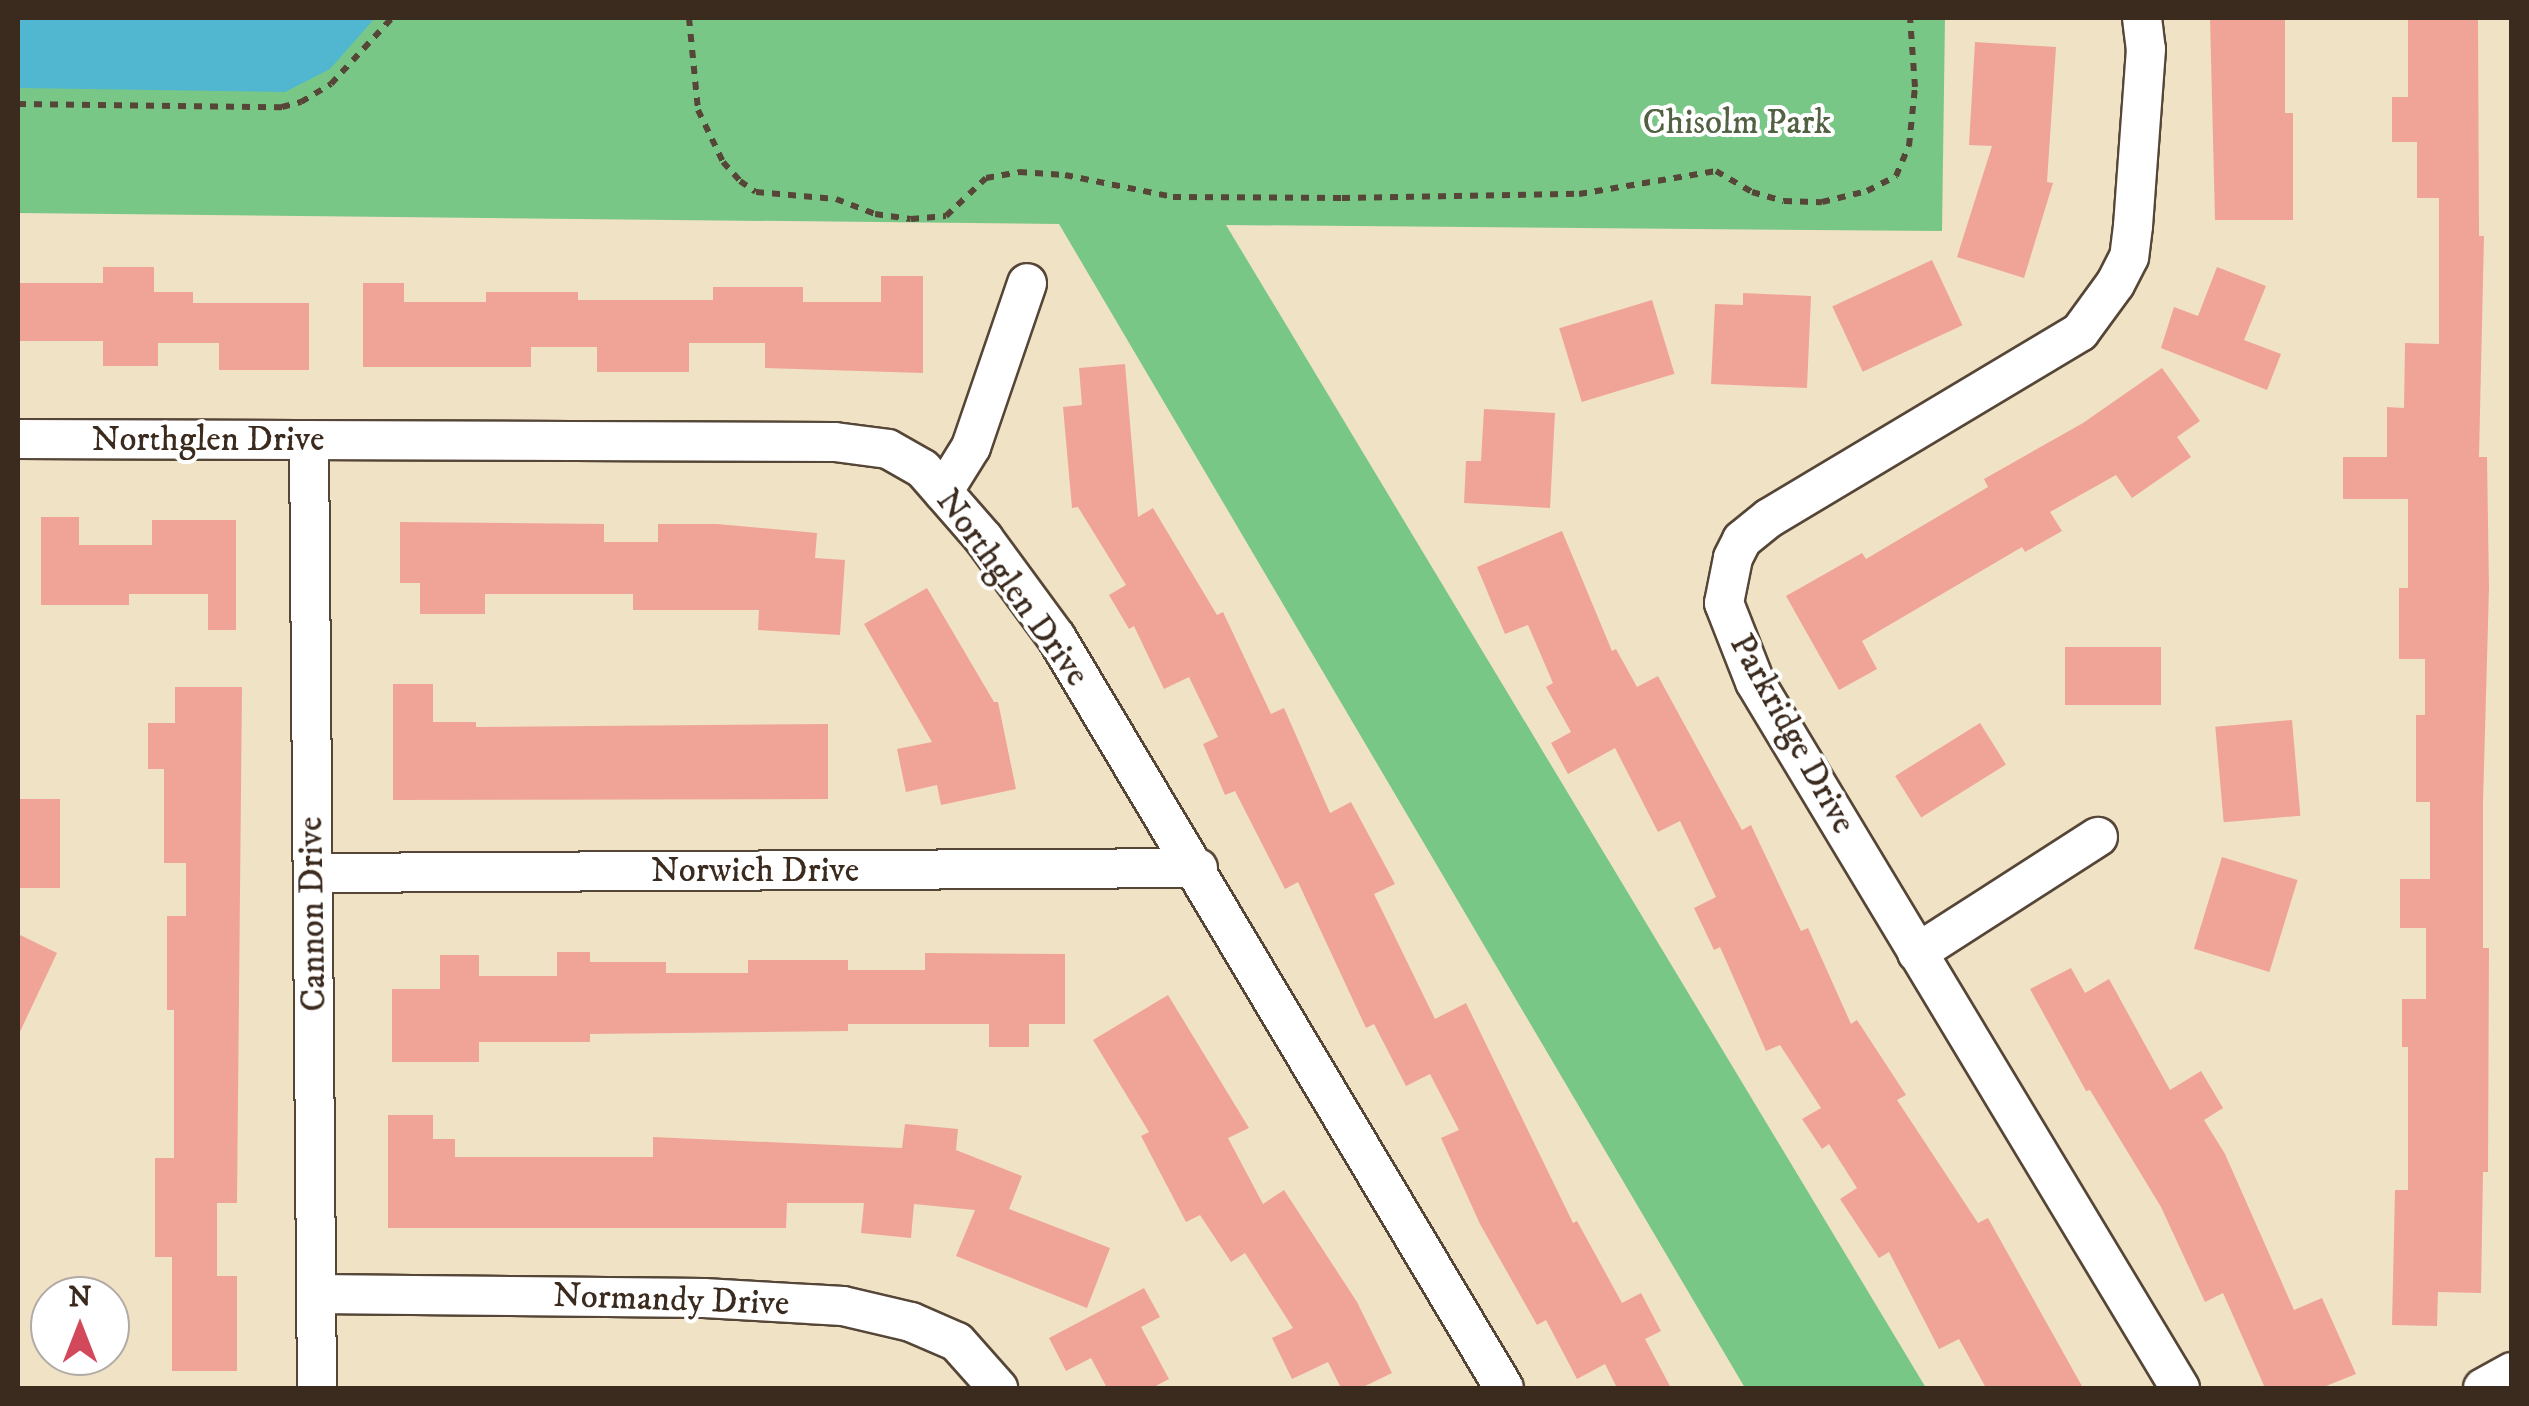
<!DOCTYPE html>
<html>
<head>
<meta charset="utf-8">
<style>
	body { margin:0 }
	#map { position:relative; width:2529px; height:1406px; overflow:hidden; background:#f0e2c5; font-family:"IM FELL DW Pica",serif }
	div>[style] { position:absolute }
	.green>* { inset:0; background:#79c786 }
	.water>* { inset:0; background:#51b7d0 }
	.building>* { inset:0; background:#f0a497; transform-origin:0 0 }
	.path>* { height:6px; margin-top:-3px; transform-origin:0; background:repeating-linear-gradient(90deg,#564637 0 8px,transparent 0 16px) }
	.roads { filter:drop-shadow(2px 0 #564637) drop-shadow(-2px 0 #564637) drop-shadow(0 2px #564637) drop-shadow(0 -2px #564637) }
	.minor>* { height:38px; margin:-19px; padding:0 19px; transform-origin:19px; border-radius:19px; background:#fff }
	span { translate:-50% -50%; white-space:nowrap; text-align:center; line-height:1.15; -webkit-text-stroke:8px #fff; paint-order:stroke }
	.park-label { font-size:35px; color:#516142 }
	.street-label { font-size:35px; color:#3b2a1e }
	.frame { position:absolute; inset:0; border:20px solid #3b2a1e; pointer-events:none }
	.north { position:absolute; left:30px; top:1276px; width:100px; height:100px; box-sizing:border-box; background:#fff; border:2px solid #b1aaa5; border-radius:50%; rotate:0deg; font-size:28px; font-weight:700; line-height:40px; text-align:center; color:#3b2a1e }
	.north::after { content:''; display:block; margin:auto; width:35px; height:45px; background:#d1495b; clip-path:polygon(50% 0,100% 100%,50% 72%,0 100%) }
</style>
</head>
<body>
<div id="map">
	<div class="green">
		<i style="clip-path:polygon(18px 18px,1945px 18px,1942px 231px,1226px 225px,1926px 1388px,1745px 1388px,1059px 224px,18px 213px)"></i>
	</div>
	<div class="water">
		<i style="clip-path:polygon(18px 18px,375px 18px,330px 69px,285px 92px,18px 88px)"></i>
	</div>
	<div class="building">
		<i style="clip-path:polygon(2210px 18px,2285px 18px,2285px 113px,2293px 113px,2293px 220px,2215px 220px)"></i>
		<i style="clip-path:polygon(2408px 18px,2478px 18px,2479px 236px,2484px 236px,2479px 457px,2487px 457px,2489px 588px,2483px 802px,2483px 948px,2489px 948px,2488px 1172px,2483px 1172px,2481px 1293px,2438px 1292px,2437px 1326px,2392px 1325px,2395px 1190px,2408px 1190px,2408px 1047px,2402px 1047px,2402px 999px,2426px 999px,2426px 928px,2400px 928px,2400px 879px,2430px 879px,2430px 802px,2416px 802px,2416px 715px,2425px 715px,2425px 659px,2399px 659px,2399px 588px,2408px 588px,2408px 499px,2343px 499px,2343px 457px,2387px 457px,2387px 407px,2404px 408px,2405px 343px,2439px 344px,2439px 198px,2417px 198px,2417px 142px,2392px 142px,2392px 97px,2408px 97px)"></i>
		<i style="clip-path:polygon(1975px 42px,2056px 47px,2047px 182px,2053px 183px,2024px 278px,1957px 257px,1992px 146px,1969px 145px)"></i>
		<i style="left:1932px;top:260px;width:72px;height:110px;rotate:65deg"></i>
		<i style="clip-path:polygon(103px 267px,154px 267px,154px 292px,193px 292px,193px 303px,309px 303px,309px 370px,219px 370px,219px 343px,158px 343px,158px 366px,103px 366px,103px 341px,18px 341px,18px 283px,103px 283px)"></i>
		<i style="clip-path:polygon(2217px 267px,2266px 286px,2244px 340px,2281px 354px,2267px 390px,2161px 348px,2174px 307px,2198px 316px)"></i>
		<i style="clip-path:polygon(881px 276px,923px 276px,923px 373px,765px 368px,765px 343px,689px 343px,689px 372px,597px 372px,597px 347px,531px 347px,531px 367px,363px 367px,363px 283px,404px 283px,404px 302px,486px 302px,486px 292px,578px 292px,578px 300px,713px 300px,713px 287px,803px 287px,803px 302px,881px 302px)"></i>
		<i style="clip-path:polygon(1743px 293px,1811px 296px,1807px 388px,1711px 384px,1715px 304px,1743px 305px)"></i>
		<i style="left:1652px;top:300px;width:77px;height:97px;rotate:73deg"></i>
		<i style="clip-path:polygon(1125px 364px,1138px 517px,1153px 508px,1217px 615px,1223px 612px,1271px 714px,1284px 708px,1330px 813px,1351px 802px,1395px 884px,1374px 894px,1435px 1019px,1466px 1003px,1573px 1223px,1577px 1221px,1622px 1303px,1641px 1293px,1661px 1331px,1645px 1339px,1671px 1388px,1617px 1388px,1605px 1364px,1577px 1379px,1546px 1320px,1537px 1325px,1480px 1224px,1441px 1138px,1459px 1130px,1430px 1074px,1406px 1086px,1374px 1024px,1366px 1028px,1298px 882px,1285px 889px,1235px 791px,1225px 795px,1203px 744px,1218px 737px,1189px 677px,1164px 689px,1134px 626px,1129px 629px,1109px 595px,1126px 585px,1078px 507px,1072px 508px,1063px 407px,1082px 405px,1079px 368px)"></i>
		<i style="clip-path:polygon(2162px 368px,2200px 421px,2177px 437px,2191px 457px,2132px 498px,2116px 475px,2050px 512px,2062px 531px,2025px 552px,2022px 547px,1862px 641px,1877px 669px,1839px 690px,1786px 596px,1862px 553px,1866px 559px,1988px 487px,1984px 479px,2083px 423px)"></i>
		<i style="clip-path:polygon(1484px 409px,1555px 413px,1550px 508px,1464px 503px,1466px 461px,1481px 461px)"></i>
		<i style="clip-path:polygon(41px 517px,79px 517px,79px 545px,152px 545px,152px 520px,236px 520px,236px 630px,208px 630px,208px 594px,129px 594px,129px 605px,41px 605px)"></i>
		<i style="clip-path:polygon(400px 522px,604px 524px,604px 542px,658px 542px,658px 524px,717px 524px,817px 533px,815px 558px,845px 560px,840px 635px,758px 630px,759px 610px,633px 610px,633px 594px,485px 594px,485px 614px,420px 614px,420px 583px,400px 583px)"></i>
		<i style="clip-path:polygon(1562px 531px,1612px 651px,1616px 649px,1637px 687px,1658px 676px,1742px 830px,1751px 825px,1801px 931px,1808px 928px,1851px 1024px,1857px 1020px,1906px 1095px,1897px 1100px,1978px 1223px,1988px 1218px,2083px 1388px,1986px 1388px,1959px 1339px,1939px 1349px,1889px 1252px,1879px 1258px,1840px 1199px,1857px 1188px,1829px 1144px,1822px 1149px,1802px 1119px,1821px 1108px,1780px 1045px,1766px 1051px,1720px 947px,1714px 950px,1694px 908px,1716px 897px,1680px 821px,1658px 832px,1615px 748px,1568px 774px,1551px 743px,1571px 732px,1546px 687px,1553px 683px,1528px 625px,1505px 634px,1477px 567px)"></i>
		<i style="clip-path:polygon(927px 588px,994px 702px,998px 702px,1016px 789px,941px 805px,937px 785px,906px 792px,897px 749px,932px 742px,864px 624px)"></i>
		<i style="left:2065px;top:647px;width:96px;height:58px"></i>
		<i style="clip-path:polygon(393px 684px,433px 684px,433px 722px,476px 722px,476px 727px,828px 724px,828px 799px,393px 800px)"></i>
		<i style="clip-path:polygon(175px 687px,242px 687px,237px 1203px,217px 1203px,217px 1276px,237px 1276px,237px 1371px,172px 1371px,172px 1257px,155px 1257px,155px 1158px,174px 1158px,174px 1010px,167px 1010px,167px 916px,186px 916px,186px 863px,164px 863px,164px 769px,148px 769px,148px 723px,175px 723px)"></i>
		<i style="left:2292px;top:720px;width:96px;height:77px;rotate:85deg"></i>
		<i style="left:1980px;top:723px;width:49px;height:100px;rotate:58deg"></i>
		<i style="left:18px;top:799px;width:42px;height:89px"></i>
		<i style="left:2222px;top:857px;width:79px;height:96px;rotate:17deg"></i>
		<i style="clip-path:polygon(18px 934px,57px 953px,18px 1036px)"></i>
		<i style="clip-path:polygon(557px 952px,590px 952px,590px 962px,666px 962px,666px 973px,748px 973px,748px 960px,848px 960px,848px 970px,925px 970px,925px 953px,1065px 954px,1065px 1024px,1029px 1024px,1029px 1047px,989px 1047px,989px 1024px,848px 1024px,848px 1031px,590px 1034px,590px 1042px,479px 1042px,479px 1062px,392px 1062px,392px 989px,440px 989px,440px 955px,479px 955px,479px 976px,557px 976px)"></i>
		<i style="clip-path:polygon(2071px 968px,2085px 993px,2109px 979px,2170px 1090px,2201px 1071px,2223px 1108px,2204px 1120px,2225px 1154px,2294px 1310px,2322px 1298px,2356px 1374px,2321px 1388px,2265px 1388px,2223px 1293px,2205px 1302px,2161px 1207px,2090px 1090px,2086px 1091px,2030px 989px)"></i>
		<i style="clip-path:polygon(1168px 995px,1249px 1128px,1228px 1138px,1263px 1204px,1284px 1190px,1357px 1302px,1392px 1373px,1361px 1388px,1341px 1388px,1328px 1362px,1292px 1379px,1272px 1338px,1293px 1328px,1245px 1253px,1231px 1262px,1200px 1215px,1186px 1222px,1141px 1136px,1149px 1132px,1093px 1040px)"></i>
		<i style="clip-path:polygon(388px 1115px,433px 1115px,433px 1139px,455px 1139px,455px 1157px,653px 1157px,653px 1137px,902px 1148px,905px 1124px,958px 1129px,956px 1150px,1022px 1176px,1009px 1209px,1110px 1248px,1087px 1308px,956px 1256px,975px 1210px,914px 1204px,911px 1238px,861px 1233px,864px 1203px,787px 1203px,786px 1228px,388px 1228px)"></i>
		<i style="clip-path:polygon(1144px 1288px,1160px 1317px,1141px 1327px,1169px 1379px,1152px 1388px,1107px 1388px,1091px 1358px,1066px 1371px,1049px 1338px)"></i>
	</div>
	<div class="path">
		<i style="left:689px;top:18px;width:92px;rotate:84.4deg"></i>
		<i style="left:698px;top:110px;width:58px;rotate:64.3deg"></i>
		<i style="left:723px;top:162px;width:25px;rotate:48deg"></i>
		<i style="left:740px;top:181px;width:19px;rotate:35deg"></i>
		<i style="left:756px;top:192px;width:80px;rotate:5deg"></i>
		<i style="left:836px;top:199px;width:42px;rotate:21deg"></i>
		<i style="left:875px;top:214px;width:36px;rotate:8deg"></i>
		<i style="left:911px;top:219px;width:35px;rotate:-5deg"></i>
		<i style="left:946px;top:216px;width:55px;rotate:-43.5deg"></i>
		<i style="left:986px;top:178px;width:34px;rotate:-10deg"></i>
		<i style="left:1019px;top:172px;width:46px;rotate:3.7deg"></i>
		<i style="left:1065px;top:175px;width:110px;rotate:11.5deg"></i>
		<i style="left:1173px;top:197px;width:169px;rotate:0.3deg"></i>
		<i style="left:1342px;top:198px;width:237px;rotate:-1deg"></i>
		<i style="left:1579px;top:194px;width:139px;rotate:-9.5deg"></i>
		<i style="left:1716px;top:171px;width:42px;rotate:30.3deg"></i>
		<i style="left:1752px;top:192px;width:33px;rotate:16deg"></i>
		<i style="left:1784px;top:201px;width:38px;rotate:2deg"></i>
		<i style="left:1822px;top:202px;width:46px;rotate:-13.7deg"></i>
		<i style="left:1867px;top:191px;width:33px;rotate:-27deg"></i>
		<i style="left:1896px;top:176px;width:33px;rotate:-67deg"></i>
		<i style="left:1909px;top:146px;width:59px;rotate:-84.2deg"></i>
		<i style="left:1915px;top:87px;width:69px;rotate:-94.1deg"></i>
		<i style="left:18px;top:104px;width:264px;rotate:0.7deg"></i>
		<i style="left:282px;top:107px;width:20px;rotate:-15deg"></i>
		<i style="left:301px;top:102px;width:35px;rotate:-31deg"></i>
		<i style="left:331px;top:84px;width:90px;rotate:-47.3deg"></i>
	</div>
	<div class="roads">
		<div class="minor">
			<i style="left:2142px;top:18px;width:31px;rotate:83deg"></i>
			<i style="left:2146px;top:49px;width:177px;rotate:94.2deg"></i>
			<i style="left:2133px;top:226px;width:31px;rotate:97deg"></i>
			<i style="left:2129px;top:257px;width:30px;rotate:117deg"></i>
			<i style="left:2115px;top:284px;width:59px;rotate:126.1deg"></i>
			<i style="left:2080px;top:332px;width:362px;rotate:149.1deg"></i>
			<i style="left:1769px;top:518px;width:35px;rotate:141deg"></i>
			<i style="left:1742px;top:540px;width:20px;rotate:117deg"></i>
			<i style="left:1733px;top:558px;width:46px;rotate:101.3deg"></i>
			<i style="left:1724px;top:603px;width:85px;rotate:68.6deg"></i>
			<i style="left:1755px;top:682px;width:824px;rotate:58.95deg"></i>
			<i style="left:18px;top:439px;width:817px;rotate:0.21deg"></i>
			<i style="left:835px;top:442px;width:53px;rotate:7.5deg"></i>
			<i style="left:888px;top:449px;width:40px;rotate:29.7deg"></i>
			<i style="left:923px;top:469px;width:93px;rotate:48.9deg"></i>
			<i style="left:984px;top:539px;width:122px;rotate:53.7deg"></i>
			<i style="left:1056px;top:637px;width:874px;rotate:59.18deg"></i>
			<i style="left:309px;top:440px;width:948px;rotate:89.52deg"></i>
			<i style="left:943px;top:492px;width:53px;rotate:-58.1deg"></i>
			<i style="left:971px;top:447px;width:173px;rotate:-71.1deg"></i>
			<i style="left:313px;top:873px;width:885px;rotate:-0.32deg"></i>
			<i style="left:1917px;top:953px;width:215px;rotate:-32.7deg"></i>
			<i style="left:316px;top:1294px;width:388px;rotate:0.6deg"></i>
			<i style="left:704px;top:1298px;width:139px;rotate:3.3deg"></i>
			<i style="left:843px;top:1306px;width:70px;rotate:13.2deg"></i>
			<i style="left:911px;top:1322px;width:50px;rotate:23.5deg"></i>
			<i style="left:957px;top:1342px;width:62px;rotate:48.3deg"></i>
			<i style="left:2483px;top:1388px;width:33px;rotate:-29deg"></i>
		</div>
	</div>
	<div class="park-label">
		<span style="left:1737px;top:123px">Chisolm Park</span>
	</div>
	<div class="street-label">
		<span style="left:208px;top:440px">Northglen Drive</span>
		<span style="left:1012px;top:588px;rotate:54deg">Northglen Drive</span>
		<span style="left:1792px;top:734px;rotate:61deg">Parkridge Drive</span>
		<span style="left:755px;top:871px">Norwich Drive</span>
		<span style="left:313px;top:914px;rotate:-91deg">Cannon Drive</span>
		<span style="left:671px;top:1300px;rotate:2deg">Normandy Drive</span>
	</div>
	<div class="frame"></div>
	<div class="north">N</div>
</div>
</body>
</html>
